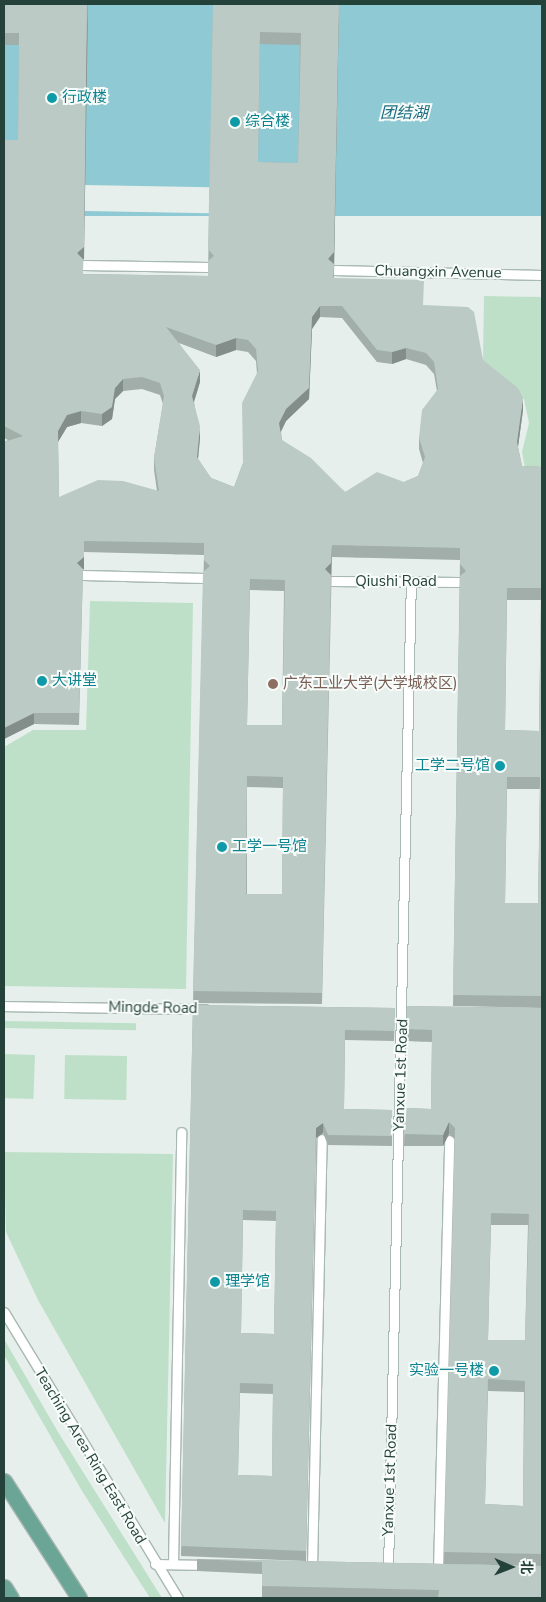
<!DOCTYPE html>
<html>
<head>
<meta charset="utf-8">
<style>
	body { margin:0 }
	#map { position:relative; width:546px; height:1602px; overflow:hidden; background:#e6efeb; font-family:"Nunito Sans","Noto Sans SC",sans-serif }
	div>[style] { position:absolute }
	.green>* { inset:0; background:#bfe0c8; transform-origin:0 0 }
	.water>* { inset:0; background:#8ec9d4; transform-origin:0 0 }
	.pier>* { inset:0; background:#e6efeb; transform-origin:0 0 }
	.roads { filter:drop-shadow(1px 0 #a8b8b2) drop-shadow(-1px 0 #a8b8b2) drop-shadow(0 1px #a8b8b2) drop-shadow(0 -1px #a8b8b2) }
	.service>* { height:9px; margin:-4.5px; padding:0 4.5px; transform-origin:4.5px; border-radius:4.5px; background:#fff }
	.primary>* { height:15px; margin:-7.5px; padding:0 7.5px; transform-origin:7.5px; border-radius:7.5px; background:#6aa596 }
	.wall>* { inset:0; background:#a1aea9 }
	.shaded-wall>* { inset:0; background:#838d89 }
	.building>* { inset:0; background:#bbcac4 }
	.dots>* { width:14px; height:14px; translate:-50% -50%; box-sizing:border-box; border:2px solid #f7fbf9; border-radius:50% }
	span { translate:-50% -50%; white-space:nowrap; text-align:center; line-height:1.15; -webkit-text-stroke:4px #f7fbf9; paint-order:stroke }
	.culture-label { font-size:15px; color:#0d838f }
	.left { translate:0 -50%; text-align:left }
	.right { translate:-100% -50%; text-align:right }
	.street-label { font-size:15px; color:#24423a }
	.education-label { font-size:15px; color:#785e54 }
	.water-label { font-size:16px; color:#1c6f80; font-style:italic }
	.frame { position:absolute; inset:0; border:5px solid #24423a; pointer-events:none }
	.north { position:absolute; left:486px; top:1542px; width:50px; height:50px; -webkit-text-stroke:4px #f7fbf9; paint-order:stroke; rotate:91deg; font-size:14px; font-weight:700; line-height:20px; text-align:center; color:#24423a }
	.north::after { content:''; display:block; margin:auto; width:18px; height:22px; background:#24423a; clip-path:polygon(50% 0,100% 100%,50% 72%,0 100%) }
</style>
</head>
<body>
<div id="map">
	<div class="green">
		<i style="clip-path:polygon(484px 296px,542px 297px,542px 469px,525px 468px,522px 452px,529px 423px,524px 399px,483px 360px)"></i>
		<i style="clip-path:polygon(90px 601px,193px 603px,186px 989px,4px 986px,4px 747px,33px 730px,86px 730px)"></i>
		<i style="left:4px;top:1021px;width:132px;height:7px;rotate:1deg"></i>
		<i style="left:4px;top:1054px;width:31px;height:44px;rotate:2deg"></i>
		<i style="left:65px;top:1055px;width:62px;height:44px;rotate:1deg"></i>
		<i style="clip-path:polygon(4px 1152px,173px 1154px,165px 1523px,38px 1300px,6px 1232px)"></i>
		<i style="clip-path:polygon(4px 1339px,58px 1432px,162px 1598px,150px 1598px,82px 1491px,4px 1355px)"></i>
	</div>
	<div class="water">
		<i style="left:4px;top:4px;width:538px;height:212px"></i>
	</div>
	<div class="pier">
		<i style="left:85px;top:185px;width:125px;height:26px;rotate:1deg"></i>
	</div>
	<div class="roads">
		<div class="service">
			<i style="left:83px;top:265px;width:125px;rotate:0.9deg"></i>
			<i style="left:334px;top:270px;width:208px;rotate:1.4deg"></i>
			<i style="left:83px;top:575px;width:121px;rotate:1.4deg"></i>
			<i style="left:331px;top:581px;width:129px;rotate:0.4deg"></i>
			<i style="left:4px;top:1006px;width:201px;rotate:0.9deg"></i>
			<i style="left:4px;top:1312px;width:335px;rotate:58.7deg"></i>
			<i style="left:155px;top:1564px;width:52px;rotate:1.1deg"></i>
			<i style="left:173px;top:1564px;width:432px;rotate:-88.9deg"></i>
			<i style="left:312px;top:1567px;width:428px;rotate:-88.7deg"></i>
			<i style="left:388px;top:1569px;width:987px;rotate:-88.67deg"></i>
			<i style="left:438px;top:1569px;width:429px;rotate:-88.5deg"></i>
		</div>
		<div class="primary">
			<i style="left:4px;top:1481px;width:139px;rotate:57.3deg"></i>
			<i style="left:4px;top:1587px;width:13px;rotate:58deg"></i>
		</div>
	</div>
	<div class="wall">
		<i style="clip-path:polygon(evenodd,4px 4px,88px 4px,83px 274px,208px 276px,213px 4px,339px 4px,334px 278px,423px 305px,483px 360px,523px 410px,518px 447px,522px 466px,542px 467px,542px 1008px,453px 1006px,460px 560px,332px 557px,322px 1004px,193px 1003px,204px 555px,84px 552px,83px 569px,79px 725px,34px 724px,4px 739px,4px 442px,8px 440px,4px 438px,4px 140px,18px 140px,19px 45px,4px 45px,4px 4px,260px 44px,300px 45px,298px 163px,258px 162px,260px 44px,4px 4px,320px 317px,342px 318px,377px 362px,392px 364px,406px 359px,426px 365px,434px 374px,437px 391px,419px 438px,419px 449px,423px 463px,418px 476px,404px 482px,345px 492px,282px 440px,281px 432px,286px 421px,309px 399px,312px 329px,320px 317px,4px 4px,179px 343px,216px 357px,236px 350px,248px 352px,256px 361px,257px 373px,243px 463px,234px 487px,211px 478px,198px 459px,200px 438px,194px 402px,200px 382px,179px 343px,4px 4px,142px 389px,160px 395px,163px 404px,154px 458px,154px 470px,157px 491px,59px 497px,58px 442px,67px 427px,81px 423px,102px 426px,112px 419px,115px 399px,123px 391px,142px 389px,4px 4px,250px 590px,284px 591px,282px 725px,247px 725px,250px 590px,4px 4px,507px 600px,541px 600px,539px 731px,505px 730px,507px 600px,4px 4px,247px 787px,283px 788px,282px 894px,247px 894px,247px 787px,4px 4px,507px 789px,540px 789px,538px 903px,505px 903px,507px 789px)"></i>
		<i style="clip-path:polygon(evenodd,193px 1005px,395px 1008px,394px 1041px,345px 1040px,344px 1109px,392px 1110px,392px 1146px,328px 1145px,323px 1133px,316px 1138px,306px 1561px,181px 1556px,193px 1005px,243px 1220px,276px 1221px,274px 1334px,241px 1333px,243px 1220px,193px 1005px,240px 1393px,273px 1394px,272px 1476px,238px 1475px,240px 1393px)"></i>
		<i style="clip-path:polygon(evenodd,407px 1006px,542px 1008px,542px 1566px,444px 1564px,455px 1139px,449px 1134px,443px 1146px,404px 1146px,405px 1108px,431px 1109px,432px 1042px,407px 1041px,407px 1006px,491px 1225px,528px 1225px,525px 1340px,488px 1340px,491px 1225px,407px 1006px,488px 1391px,524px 1392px,523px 1506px,485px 1504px,488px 1391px)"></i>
		<i style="clip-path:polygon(197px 1559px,542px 1566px,542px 1598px,262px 1598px,262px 1574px,197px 1571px)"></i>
	</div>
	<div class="shaded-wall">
		<i style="clip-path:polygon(88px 4px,84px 259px,77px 264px)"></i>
		<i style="clip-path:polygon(339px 4px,334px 264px,328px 270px)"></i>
		<i style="clip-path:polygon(320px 306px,320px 317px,312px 329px,309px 399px,286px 421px,279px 435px,279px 423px,286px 409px,312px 317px)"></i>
		<i style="clip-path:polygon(236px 338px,236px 350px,216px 357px,216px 345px)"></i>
		<i style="clip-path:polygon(406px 348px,406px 359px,392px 364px,392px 352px)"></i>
		<i style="clip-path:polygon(200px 370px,200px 382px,192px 408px,192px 396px)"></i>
		<i style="clip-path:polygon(123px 379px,123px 391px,115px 399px,112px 419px,102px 426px,102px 414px,115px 388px)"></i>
		<i style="clip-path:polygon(523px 398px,523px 410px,517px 454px,517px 442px)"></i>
		<i style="clip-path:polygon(81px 411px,81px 423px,67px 427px,58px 442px,58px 431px,67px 415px)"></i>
		<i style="clip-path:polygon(200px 426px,200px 438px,197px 469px,197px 457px)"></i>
		<i style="clip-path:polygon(84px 541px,84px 569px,77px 574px,77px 563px)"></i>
		<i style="clip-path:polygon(332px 545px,331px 575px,325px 580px,325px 569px)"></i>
		<i style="clip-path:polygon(34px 713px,34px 724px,4px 739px,4px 728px)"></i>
		<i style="clip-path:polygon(449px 1122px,449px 1134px,443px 1146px,443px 1135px)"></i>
		<i style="clip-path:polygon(323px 1123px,323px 1133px,316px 1138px,306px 1561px,316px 1128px)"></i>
	</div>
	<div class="building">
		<i style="clip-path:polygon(evenodd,4px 4px,87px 4px,84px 247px,77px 253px,83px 259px,83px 274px,208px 276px,208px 261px,214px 256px,208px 249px,213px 4px,339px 4px,334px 252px,328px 259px,334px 264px,333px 278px,424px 280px,423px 305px,468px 307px,474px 312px,483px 360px,518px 388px,523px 398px,517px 442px,522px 466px,542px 467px,542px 996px,453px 995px,460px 576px,466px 571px,460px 564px,460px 548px,332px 545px,331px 563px,325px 569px,331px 575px,322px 993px,193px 991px,203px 572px,210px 566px,204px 560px,204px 543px,84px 541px,84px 557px,77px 563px,83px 569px,79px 713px,34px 713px,4px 728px,4px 442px,23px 436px,4px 426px,4px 140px,18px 140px,19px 33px,4px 33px,4px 4px,260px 32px,301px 33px,298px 163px,258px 162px,260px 32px,4px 4px,320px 306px,342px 306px,377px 350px,392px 352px,406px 348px,426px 353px,434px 362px,438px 389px,422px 410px,419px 438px,425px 457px,418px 476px,404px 482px,377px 472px,345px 492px,311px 458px,282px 440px,279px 423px,286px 409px,309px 388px,312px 317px,320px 306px,4px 4px,166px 327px,216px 345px,236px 338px,248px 340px,256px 349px,258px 371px,242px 403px,243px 463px,234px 487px,211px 478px,197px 457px,200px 426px,192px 396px,200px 370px,166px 327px,4px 4px,142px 377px,160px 383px,164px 396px,154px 458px,159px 491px,123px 481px,98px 480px,59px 497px,58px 431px,67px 415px,81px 411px,102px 414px,112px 407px,115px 388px,123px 379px,142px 377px,4px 4px,250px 579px,285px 580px,282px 725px,247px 725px,250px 579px,4px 4px,507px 588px,541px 588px,539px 731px,505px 730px,507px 588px,4px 4px,247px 776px,283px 777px,282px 894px,246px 894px,247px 776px,4px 4px,507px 777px,540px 777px,538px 903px,505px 903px,507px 777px)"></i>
		<i style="clip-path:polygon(evenodd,193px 1005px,395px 1008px,394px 1031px,345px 1030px,344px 1109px,392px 1110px,392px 1136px,328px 1135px,323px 1123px,316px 1128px,306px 1551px,181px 1546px,193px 1005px,243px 1210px,276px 1211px,274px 1334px,241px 1333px,243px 1210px,193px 1005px,240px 1383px,273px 1384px,272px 1476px,238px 1475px,240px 1383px)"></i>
		<i style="clip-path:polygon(evenodd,407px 1006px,542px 1008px,542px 1554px,444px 1552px,455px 1128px,449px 1122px,443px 1135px,404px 1134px,405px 1108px,431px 1109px,432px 1030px,407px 1029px,407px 1006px,491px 1213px,529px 1214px,525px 1340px,488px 1340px,491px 1213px,407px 1006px,488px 1379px,525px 1381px,523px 1506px,485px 1504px,488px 1379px)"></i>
		<i style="clip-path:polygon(197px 1559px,542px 1566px,542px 1598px,438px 1598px,439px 1590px,262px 1586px,262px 1562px)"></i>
	</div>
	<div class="dots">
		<i style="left:52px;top:98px;background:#0f9aa8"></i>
		<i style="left:235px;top:122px;background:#0f9aa8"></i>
		<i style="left:42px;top:681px;background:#0f9aa8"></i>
		<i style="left:273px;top:684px;background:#8d6e63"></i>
		<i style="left:500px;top:766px;background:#0f9aa8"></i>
		<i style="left:222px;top:847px;background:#0f9aa8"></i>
		<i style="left:215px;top:1282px;background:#0f9aa8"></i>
		<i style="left:494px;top:1371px;background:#0f9aa8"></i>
	</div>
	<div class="culture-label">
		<span class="left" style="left:62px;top:98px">行政楼</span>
		<span class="left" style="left:245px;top:122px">综合楼</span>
		<span class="left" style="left:52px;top:681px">大讲堂</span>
		<span class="right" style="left:490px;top:766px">工学二号馆</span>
		<span class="left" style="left:232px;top:847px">工学一号馆</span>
		<span class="left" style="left:225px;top:1282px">理学馆</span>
		<span class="right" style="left:484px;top:1371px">实验一号楼</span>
	</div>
	<div class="street-label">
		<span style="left:438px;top:272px;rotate:1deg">Chuangxin Avenue</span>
		<span style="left:396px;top:582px">Qiushi Road</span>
		<span style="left:153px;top:1008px;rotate:1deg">Mingde Road</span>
		<span style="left:401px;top:1075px;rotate:-88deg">Yanxue 1st Road</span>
		<span style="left:90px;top:1456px;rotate:59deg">Teaching Area Ring East Road</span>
		<span style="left:390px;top:1480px;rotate:-88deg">Yanxue 1st Road</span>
	</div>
	<div class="education-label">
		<span class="left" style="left:283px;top:684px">广东工业大学(大学城校区)</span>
	</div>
	<div class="water-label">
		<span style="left:404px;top:113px">团结湖</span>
	</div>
	<div class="frame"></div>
	<div class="north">北</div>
</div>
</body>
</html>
